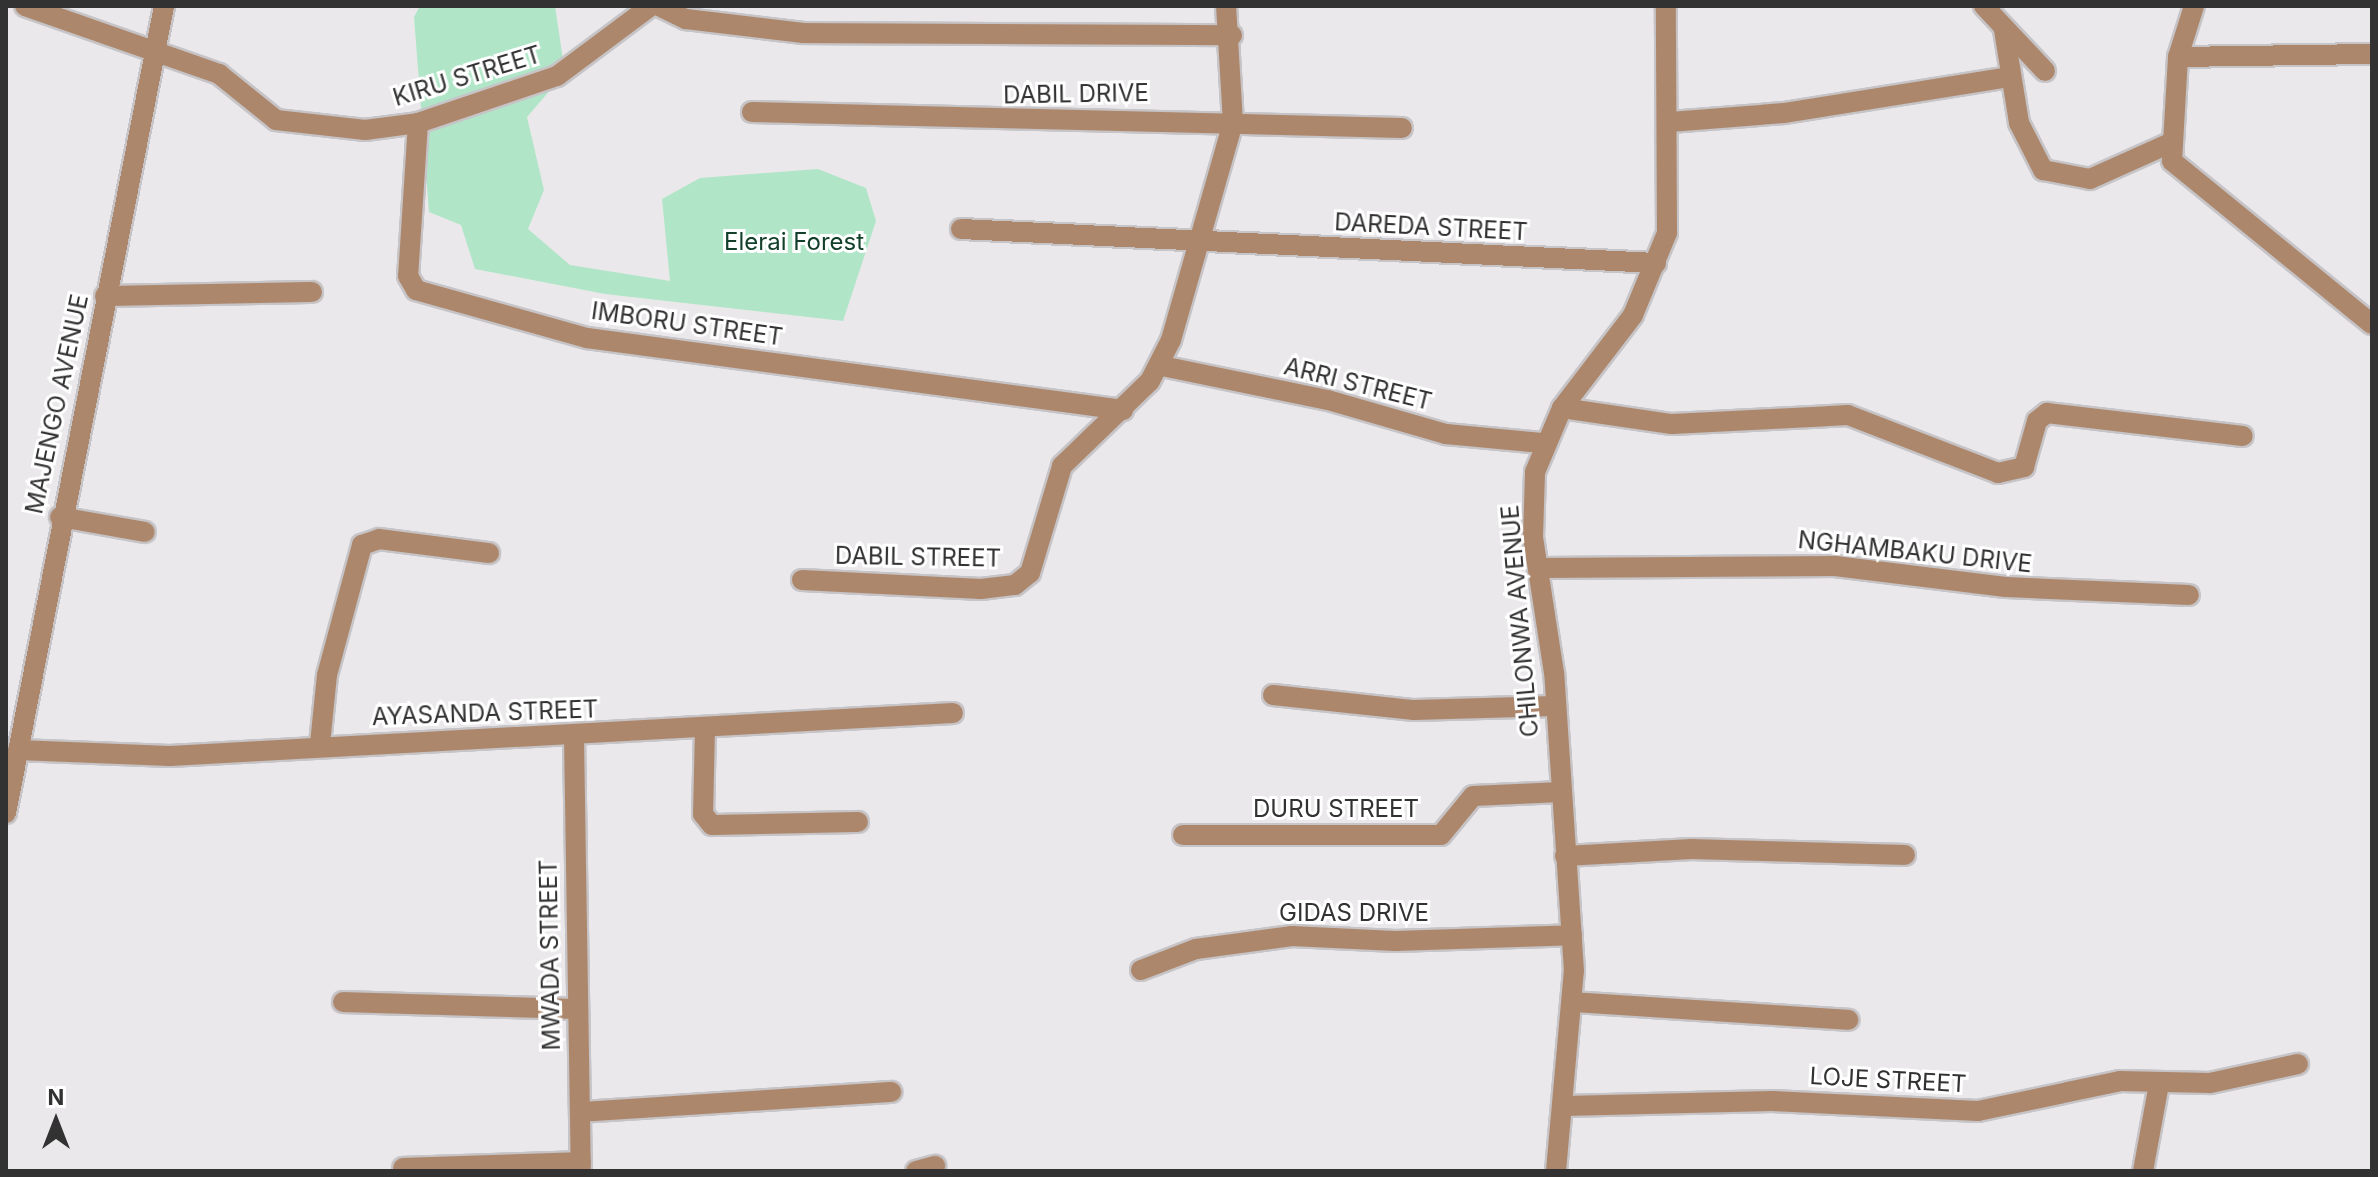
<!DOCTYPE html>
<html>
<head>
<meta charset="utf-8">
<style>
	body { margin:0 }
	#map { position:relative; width:2378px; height:1177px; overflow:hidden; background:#ebe8eb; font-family:Inter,sans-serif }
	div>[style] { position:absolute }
	.green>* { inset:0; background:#b0e6c7 }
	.roads { filter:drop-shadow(2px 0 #c6c4c6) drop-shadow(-2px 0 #c6c4c6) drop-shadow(0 2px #c6c4c6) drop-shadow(0 -2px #c6c4c6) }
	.minor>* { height:20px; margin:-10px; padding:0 10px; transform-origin:10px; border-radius:10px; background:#ad876c }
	span { translate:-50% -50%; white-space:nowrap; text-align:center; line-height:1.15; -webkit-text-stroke:6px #fff; paint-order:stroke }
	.street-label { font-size:24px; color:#333233 }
	.park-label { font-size:24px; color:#13402a }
	.frame { position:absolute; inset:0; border:8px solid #333233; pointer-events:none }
	.north { position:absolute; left:16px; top:1081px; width:80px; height:80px; -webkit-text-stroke:6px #fff; paint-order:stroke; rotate:0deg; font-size:22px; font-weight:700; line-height:32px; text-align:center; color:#333233 }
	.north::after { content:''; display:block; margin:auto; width:28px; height:36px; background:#333233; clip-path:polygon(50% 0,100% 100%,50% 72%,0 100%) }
</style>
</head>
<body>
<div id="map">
	<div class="green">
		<i style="clip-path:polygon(420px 6px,555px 6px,565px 73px,527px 117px,544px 190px,528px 229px,570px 265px,670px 281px,662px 199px,700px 178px,818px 169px,866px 188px,876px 221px,843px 321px,605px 294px,475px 269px,461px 225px,429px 212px,414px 17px)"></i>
	</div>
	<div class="roads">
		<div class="minor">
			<i style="left:25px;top:6px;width:206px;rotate:19.3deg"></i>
			<i style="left:219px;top:74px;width:73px;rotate:38.9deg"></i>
			<i style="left:276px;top:120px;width:90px;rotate:6.4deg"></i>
			<i style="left:365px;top:130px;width:53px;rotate:-7.5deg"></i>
			<i style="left:418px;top:123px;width:147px;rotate:-18.7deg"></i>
			<i style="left:557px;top:76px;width:117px;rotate:-36.7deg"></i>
			<i style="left:659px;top:6px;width:30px;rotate:26deg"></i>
			<i style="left:686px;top:19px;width:118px;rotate:6.8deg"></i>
			<i style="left:803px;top:33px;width:429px;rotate:0.3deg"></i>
			<i style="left:1984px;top:6px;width:89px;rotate:46.8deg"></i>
			<i style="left:2194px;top:6px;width:53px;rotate:107.4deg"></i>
			<i style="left:2178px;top:57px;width:104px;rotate:93.3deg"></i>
			<i style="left:2172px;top:161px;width:258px;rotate:39.2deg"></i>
			<i style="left:2004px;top:30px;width:94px;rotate:80.8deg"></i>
			<i style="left:2019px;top:123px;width:53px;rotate:62.9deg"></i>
			<i style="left:2043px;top:170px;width:48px;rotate:10.8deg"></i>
			<i style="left:2090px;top:179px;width:88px;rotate:-24.2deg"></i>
			<i style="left:2178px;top:57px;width:194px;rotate:-0.9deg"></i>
			<i style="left:752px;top:112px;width:650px;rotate:1.41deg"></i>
			<i style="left:1670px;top:122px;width:114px;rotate:-4.5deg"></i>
			<i style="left:1784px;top:113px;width:227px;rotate:-9.1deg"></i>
			<i style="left:418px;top:123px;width:153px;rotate:93.7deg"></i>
			<i style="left:408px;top:276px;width:16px;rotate:60deg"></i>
			<i style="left:416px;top:290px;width:178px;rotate:15.7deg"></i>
			<i style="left:587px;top:338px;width:541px;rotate:7.65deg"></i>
			<i style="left:961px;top:229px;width:696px;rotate:2.8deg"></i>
			<i style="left:105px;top:296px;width:207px;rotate:-1.1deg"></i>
			<i style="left:1162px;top:366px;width:169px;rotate:11.6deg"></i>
			<i style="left:1328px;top:400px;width:123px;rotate:16.1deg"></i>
			<i style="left:1446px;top:434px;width:96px;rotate:5.4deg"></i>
			<i style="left:1562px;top:408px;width:111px;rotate:8.3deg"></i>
			<i style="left:1672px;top:424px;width:176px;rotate:-2.9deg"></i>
			<i style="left:1848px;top:415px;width:161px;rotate:21.1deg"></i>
			<i style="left:1998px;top:473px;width:27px;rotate:-13deg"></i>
			<i style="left:2024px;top:467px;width:48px;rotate:-74.2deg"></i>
			<i style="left:2037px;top:421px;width:13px;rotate:-39deg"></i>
			<i style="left:2047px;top:413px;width:197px;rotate:6.7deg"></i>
			<i style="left:60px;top:517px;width:86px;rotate:10deg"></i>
			<i style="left:1539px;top:568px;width:296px;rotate:-0.4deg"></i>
			<i style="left:1835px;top:566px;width:172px;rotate:7deg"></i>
			<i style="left:2006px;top:587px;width:183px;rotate:2.5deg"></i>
			<i style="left:802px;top:580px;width:179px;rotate:2.9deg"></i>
			<i style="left:981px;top:589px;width:34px;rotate:-7deg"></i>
			<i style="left:1015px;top:585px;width:19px;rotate:-39deg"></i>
			<i style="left:1030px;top:573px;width:112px;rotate:-73.3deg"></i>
			<i style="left:1062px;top:466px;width:122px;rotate:-44deg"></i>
			<i style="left:1150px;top:381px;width:46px;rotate:-62.9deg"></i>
			<i style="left:1171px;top:340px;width:226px;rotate:-74.1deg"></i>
			<i style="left:1233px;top:123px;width:117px;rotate:-93.4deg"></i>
			<i style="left:1273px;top:695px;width:142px;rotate:6.1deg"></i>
			<i style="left:1414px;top:710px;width:141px;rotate:-1.6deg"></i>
			<i style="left:705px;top:728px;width:86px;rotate:91.3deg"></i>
			<i style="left:703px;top:814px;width:14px;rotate:51deg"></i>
			<i style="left:712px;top:825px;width:146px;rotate:-1.2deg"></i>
			<i style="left:574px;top:737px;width:434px;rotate:89.1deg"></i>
			<i style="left:320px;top:744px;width:69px;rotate:-84.2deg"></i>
			<i style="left:327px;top:675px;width:135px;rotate:-74.9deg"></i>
			<i style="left:362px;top:545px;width:18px;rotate:-19deg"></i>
			<i style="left:379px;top:539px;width:111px;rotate:7.3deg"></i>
			<i style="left:18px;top:750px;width:152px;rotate:2.3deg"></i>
			<i style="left:170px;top:756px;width:784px;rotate:-3.14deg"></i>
			<i style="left:6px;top:813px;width:822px;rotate:-78.92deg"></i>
			<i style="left:1183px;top:835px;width:258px"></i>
			<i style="left:1441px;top:835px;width:50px;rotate:-50.6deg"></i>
			<i style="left:1473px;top:796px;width:88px;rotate:-2.6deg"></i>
			<i style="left:1565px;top:856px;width:127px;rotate:-3.2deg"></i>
			<i style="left:1692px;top:849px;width:213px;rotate:1.6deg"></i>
			<i style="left:1141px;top:970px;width:59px;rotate:-20.9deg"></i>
			<i style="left:1196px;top:949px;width:97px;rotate:-7.7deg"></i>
			<i style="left:1292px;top:936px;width:103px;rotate:2.8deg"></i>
			<i style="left:1395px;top:941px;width:177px;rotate:-1.9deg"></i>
			<i style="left:343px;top:1002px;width:231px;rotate:1.7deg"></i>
			<i style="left:1573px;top:1002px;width:276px;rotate:3.7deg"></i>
			<i style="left:1564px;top:1106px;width:208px;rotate:-1.4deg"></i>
			<i style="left:1772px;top:1101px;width:206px;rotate:2.8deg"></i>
			<i style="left:1978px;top:1111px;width:145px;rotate:-11.9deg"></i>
			<i style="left:2120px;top:1081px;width:90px;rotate:1.3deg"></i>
			<i style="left:2210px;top:1083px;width:90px;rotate:-12.2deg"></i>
			<i style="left:581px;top:1112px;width:311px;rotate:-3.7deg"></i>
			<i style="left:403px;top:1168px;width:178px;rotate:-1.9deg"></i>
			<i style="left:916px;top:1171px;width:20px;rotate:-15deg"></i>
			<i style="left:1556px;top:1171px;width:201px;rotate:-84.9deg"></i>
			<i style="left:1574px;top:971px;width:299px;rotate:-93.8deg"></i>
			<i style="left:1554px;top:673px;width:138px;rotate:-98.8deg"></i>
			<i style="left:1533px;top:537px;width:65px;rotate:-88.2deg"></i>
			<i style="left:1535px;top:472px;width:69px;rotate:-67.1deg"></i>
			<i style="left:1562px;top:408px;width:117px;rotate:-52.6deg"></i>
			<i style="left:1633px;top:315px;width:89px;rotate:-67.5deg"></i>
			<i style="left:1667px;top:233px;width:227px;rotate:-90.3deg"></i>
			<i style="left:2143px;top:1171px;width:88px;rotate:-79.6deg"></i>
		</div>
	</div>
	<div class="street-label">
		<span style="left:467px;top:76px;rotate:-17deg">KIRU STREET</span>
		<span style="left:1076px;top:94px;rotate:-1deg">DABIL DRIVE</span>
		<span style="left:1431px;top:227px;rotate:3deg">DAREDA STREET</span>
		<span style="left:687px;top:324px;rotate:8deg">IMBORU STREET</span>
		<span style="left:1358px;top:384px;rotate:14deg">ARRI STREET</span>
		<span style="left:57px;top:404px;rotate:-78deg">MAJENGO AVENUE</span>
		<span style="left:1915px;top:552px;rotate:6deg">NGHAMBAKU DRIVE</span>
		<span style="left:918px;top:557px;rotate:1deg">DABIL STREET</span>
		<span style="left:1520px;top:621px;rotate:-95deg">CHILONWA AVENUE</span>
		<span style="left:485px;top:713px;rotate:-2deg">AYASANDA STREET</span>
		<span style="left:1336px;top:809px">DURU STREET</span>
		<span style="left:1354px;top:913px">GIDAS DRIVE</span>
		<span style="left:550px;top:955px;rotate:-91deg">MWADA STREET</span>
		<span style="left:1888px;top:1080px;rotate:3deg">LOJE STREET</span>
	</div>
	<div class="park-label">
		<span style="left:794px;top:242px">Elerai Forest</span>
	</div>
	<div class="frame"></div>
	<div class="north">N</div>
</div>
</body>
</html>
